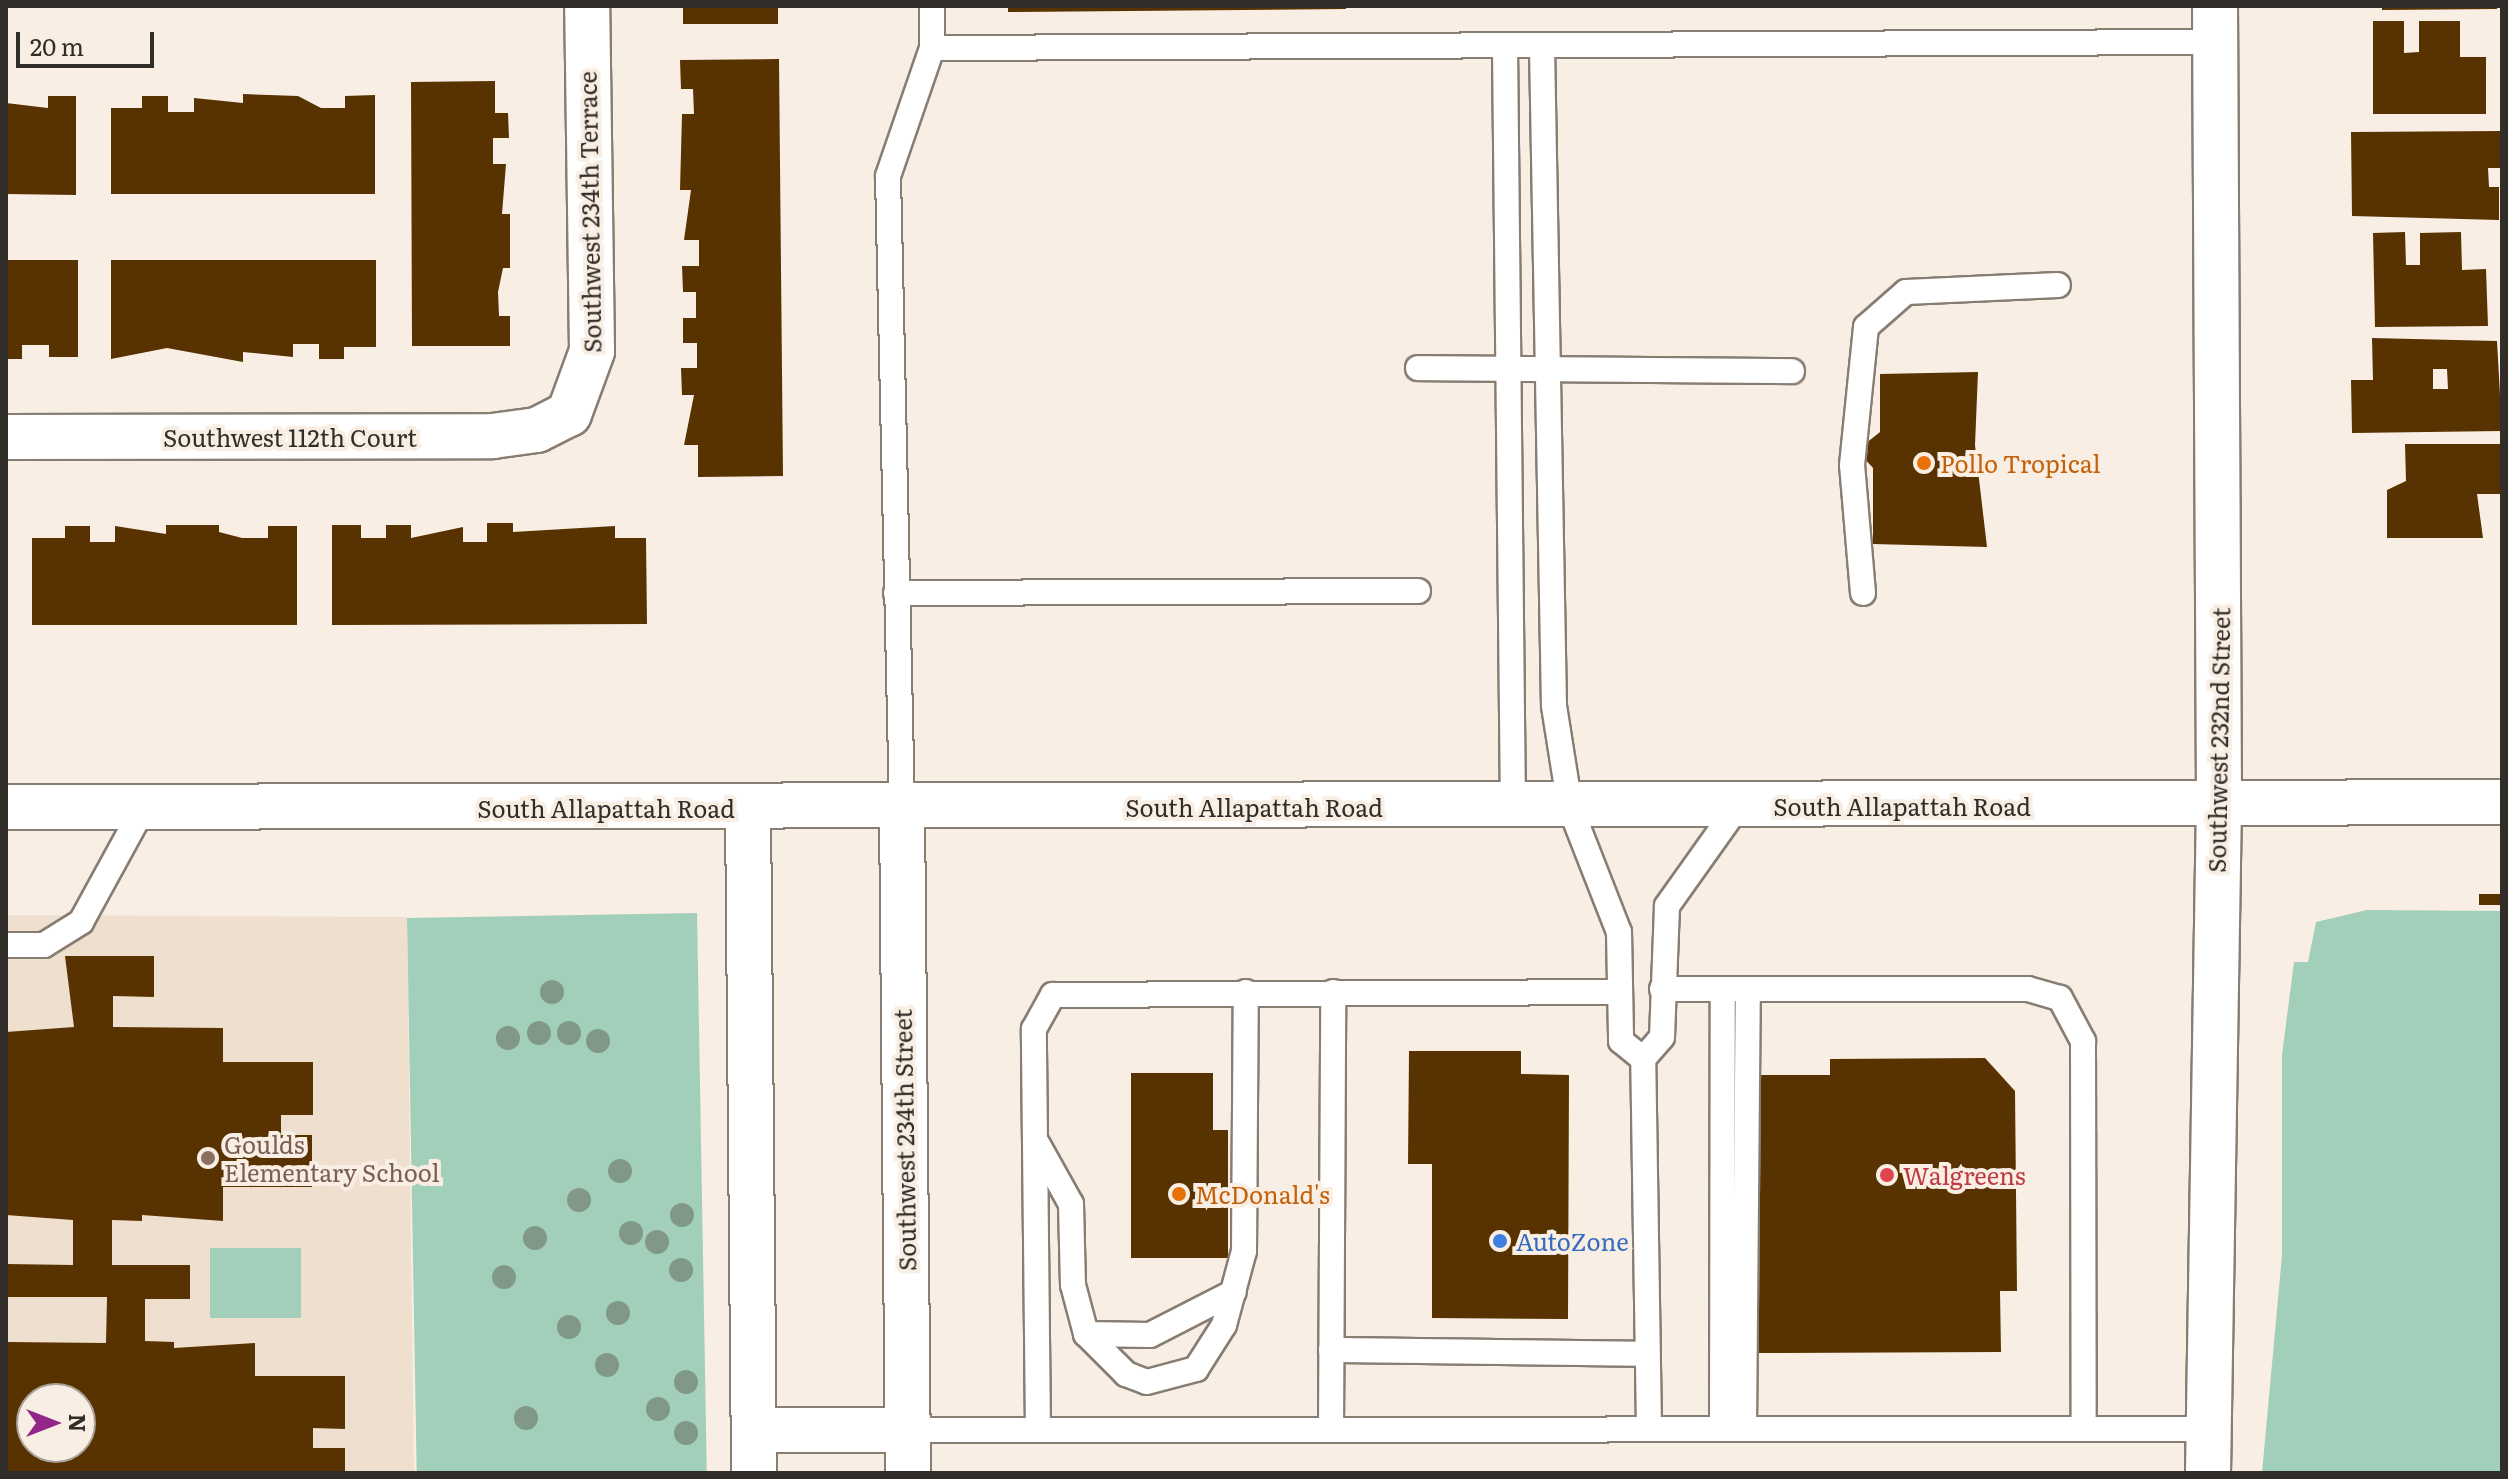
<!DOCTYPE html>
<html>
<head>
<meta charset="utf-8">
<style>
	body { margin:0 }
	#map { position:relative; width:2508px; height:1479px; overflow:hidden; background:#f9eee3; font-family:Literata,serif }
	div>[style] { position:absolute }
	.built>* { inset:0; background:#efdfcf }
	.green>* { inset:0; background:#a2cfb9; transform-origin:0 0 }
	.building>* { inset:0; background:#583200; transform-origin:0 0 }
	.roads { filter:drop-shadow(2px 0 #877d73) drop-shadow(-2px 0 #877d73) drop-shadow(0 2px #877d73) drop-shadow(0 -2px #877d73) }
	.service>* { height:24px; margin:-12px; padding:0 12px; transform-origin:12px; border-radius:12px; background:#fff }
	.minor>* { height:44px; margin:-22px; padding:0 22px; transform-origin:22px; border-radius:22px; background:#fff }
	.tertiary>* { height:44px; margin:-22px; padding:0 22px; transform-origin:22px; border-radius:22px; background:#fff }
	.secondary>* { height:44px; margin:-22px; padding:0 22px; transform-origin:22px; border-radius:22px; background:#fff }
	.trees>* { width:24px; height:24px; margin:-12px; border-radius:50%; background:#819888 }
	.dots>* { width:22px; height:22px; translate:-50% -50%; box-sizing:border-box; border:4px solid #f9eee3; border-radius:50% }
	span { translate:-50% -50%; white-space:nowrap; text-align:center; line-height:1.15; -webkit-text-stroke:8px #f9eee3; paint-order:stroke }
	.street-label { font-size:24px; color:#312d29 }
	.food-label { font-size:24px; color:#c56008 }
	.left { translate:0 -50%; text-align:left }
	.education-label { font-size:24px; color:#785e54 }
	.health-label { font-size:24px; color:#be3a42 }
	.shop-label { font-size:24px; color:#366cbe }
	.frame { position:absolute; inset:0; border:8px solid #312d29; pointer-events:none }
	.north { position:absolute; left:16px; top:1383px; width:80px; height:80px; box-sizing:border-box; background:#f9eee3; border:2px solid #a9a199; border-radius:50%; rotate:90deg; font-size:22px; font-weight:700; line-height:32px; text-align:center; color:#312d29 }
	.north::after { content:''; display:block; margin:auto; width:28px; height:36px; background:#932688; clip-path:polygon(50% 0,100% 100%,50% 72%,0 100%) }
	.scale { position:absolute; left:16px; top:32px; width:138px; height:36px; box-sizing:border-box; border:4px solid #312d29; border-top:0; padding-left:10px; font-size:24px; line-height:28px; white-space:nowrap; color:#312d29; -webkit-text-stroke:6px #f9eee3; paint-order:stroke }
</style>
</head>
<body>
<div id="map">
	<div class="built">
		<i style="clip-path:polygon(evenodd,6px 915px,407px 917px,414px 1473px,6px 1473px,6px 915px,32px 1399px,80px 1399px,80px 1447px,32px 1447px,32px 1399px)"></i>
	</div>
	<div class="green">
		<i style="clip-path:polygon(2367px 910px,2502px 911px,2502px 1473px,2262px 1473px,2282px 1255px,2282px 1055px,2294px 962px,2308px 962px,2316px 922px)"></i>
		<i style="left:697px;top:913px;width:560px;height:290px;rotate:89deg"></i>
		<i style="left:210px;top:1248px;width:91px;height:70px"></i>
	</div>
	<div class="building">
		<i style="left:683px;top:6px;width:95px;height:18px"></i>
		<i style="clip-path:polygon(1008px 6px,1346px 6px,1346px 9px,1008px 12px)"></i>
		<i style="clip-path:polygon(2382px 6px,2497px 6px,2497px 9px,2382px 10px)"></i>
		<i style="clip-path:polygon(2373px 21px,2404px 21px,2404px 53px,2419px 52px,2419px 21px,2460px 21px,2460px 57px,2486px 57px,2486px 114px,2373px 114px)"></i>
		<i style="clip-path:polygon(779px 59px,783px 476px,698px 477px,698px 445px,684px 445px,694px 395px,682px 395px,681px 368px,697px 368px,697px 343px,683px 343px,683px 318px,696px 318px,696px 292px,683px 292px,682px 266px,699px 266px,699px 240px,684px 240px,691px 190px,680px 190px,682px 114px,694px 114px,693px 89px,681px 89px,680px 60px)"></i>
		<i style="clip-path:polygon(495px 81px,495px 113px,508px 113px,509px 138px,493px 138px,493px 164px,506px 164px,502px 214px,510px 214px,510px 268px,503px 268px,498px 292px,499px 316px,510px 316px,510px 346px,412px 346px,411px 82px)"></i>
		<i style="clip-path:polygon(243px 94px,298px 96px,321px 108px,345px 108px,345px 96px,375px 95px,375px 194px,111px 194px,111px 108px,142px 108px,142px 96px,168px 96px,168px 112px,194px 112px,194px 98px,243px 103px)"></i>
		<i style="clip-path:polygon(48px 96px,76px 96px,76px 195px,6px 194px,6px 103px,48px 108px)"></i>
		<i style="clip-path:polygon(2502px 131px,2502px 168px,2488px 168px,2489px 187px,2499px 187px,2499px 220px,2352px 216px,2351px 132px)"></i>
		<i style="clip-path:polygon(2405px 232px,2406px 265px,2420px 265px,2420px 233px,2461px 232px,2462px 270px,2486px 269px,2488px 326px,2375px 327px,2373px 233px)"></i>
		<i style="clip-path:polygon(6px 260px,78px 260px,78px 357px,49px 357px,49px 345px,22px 345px,22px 359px,6px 359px)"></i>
		<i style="clip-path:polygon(111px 260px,376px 260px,376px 347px,344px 347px,344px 359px,319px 359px,319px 344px,293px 344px,293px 357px,243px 352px,243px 362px,167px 348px,111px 359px)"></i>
		<i style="clip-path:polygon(evenodd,2372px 338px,2497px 341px,2502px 431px,2352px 433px,2351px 380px,2373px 380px,2372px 338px,2433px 369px,2447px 369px,2448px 389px,2433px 389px,2433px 369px)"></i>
		<i style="clip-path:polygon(1978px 372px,1975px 445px,1987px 547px,1873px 544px,1873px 468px,1864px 458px,1865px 444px,1880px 432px,1880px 374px)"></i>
		<i style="clip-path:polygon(2405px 444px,2501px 444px,2501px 494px,2477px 494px,2483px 538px,2387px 538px,2387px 490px,2406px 481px)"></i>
		<i style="clip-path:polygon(487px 523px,513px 523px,513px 532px,615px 526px,615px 538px,646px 538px,647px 624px,332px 625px,332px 525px,361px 525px,361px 538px,386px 538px,386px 525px,411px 525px,411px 538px,463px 527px,463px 542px,487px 542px)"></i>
		<i style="clip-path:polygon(166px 525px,219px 525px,219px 532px,242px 538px,268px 538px,268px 526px,297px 526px,297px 625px,32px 625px,32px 538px,65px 538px,65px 526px,90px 526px,90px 542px,115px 542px,115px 526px,166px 534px)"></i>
		<i style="left:2479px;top:894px;width:23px;height:11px"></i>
		<i style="clip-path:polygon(evenodd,65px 956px,154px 956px,154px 997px,113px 996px,113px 1027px,223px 1028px,223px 1062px,313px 1062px,313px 1115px,281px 1115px,281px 1135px,312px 1135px,312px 1187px,223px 1187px,223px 1221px,142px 1215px,142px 1221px,112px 1220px,112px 1265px,190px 1265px,190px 1299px,145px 1299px,145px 1341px,174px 1342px,174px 1348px,255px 1343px,255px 1376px,345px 1376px,345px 1429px,313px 1428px,313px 1448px,345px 1448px,345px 1473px,6px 1473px,6px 1342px,106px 1343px,107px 1297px,6px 1297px,6px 1264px,73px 1265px,73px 1220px,6px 1215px,6px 1032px,74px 1027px,65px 956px,32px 1399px,80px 1399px,80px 1447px,32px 1447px,32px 1399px)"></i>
		<i style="clip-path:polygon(1409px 1051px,1521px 1051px,1521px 1074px,1569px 1075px,1568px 1319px,1432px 1318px,1432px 1164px,1408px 1164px)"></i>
		<i style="clip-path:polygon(1985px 1058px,2015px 1091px,2017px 1291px,2000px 1291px,2001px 1352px,1758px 1353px,1758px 1316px,1748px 1316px,1748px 1258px,1758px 1258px,1757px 1075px,1830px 1075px,1830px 1059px)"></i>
		<i style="clip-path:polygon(1131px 1073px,1213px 1073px,1213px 1130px,1228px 1130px,1228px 1258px,1131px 1258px)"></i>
	</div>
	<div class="roads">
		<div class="service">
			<i style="left:932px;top:6px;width:42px;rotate:90deg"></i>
			<i style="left:1505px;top:46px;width:761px;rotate:89.4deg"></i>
			<i style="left:1542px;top:46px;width:660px;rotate:88.96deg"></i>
			<i style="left:1554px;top:706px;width:102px;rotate:81deg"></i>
			<i style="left:1570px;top:807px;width:134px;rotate:68.6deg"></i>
			<i style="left:1619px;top:932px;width:109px;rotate:88.9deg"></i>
			<i style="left:1621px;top:1041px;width:28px;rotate:39deg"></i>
			<i style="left:1418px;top:368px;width:374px;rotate:0.5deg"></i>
			<i style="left:896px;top:593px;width:522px;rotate:-0.22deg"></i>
			<i style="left:1863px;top:593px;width:128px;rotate:-94.9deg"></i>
			<i style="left:1852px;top:465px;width:139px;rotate:-84.2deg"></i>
			<i style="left:1866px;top:327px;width:53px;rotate:-41.2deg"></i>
			<i style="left:1906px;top:292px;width:152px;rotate:-2.6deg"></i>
			<i style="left:902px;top:807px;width:631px;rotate:-91.27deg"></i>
			<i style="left:888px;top:176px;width:135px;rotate:-71deg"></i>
			<i style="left:932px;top:48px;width:1283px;rotate:-0.27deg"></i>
			<i style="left:6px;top:945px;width:38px"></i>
			<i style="left:44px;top:945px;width:44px;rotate:-31.9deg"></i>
			<i style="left:81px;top:922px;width:131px;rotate:-61.3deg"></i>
			<i style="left:1662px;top:989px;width:366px"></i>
			<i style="left:2028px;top:989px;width:33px;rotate:16deg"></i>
			<i style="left:2060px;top:998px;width:49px;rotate:61.9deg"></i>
			<i style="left:2083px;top:1041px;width:388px;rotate:89.9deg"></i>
			<i style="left:1037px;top:1143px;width:70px;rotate:60.9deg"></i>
			<i style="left:1071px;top:1204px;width:81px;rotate:88.6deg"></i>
			<i style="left:1073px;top:1285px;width:51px;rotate:75.1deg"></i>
			<i style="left:1086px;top:1334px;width:57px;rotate:45deg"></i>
			<i style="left:1126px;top:1374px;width:22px;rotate:21deg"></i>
			<i style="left:1147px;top:1382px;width:51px;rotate:-14.9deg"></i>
			<i style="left:1196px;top:1369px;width:52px;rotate:-57.5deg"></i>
			<i style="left:1224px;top:1325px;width:77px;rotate:-74.9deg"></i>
			<i style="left:1244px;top:1251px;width:259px;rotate:-89.6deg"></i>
			<i style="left:1086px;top:1334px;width:64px;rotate:0.9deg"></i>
			<i style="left:1150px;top:1335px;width:94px;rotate:-27.1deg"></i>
			<i style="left:1331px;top:1350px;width:316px;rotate:0.7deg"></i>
			<i style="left:1649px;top:1428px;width:369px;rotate:-90.9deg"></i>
			<i style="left:1643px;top:1059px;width:29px;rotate:-49deg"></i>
			<i style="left:1662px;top:1037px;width:131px;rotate:-87.8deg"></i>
			<i style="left:1667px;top:906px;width:123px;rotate:-54.6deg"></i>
			<i style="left:1722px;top:1428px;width:438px;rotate:-89.9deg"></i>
			<i style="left:1744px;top:1428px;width:439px;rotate:-89.5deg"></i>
			<i style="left:908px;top:1430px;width:1299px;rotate:-0.04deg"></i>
			<i style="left:1038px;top:1430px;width:401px;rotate:-90.6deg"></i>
			<i style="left:1034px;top:1029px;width:39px;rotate:-61deg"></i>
			<i style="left:1053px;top:995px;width:567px;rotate:-0.3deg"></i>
			<i style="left:1331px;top:1430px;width:438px;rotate:-89.7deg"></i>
		</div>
		<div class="minor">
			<i style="left:6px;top:437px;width:487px;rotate:-0.1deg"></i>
			<i style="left:493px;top:436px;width:44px;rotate:-7.8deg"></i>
			<i style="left:537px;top:430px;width:36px;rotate:-27deg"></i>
			<i style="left:569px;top:414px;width:67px;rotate:-69.9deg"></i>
			<i style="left:592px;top:351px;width:345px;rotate:-90.8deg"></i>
			<i style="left:902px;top:807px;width:666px;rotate:89.48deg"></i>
			<i style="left:748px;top:808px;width:665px;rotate:89.48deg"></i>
			<i style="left:754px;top:1430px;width:154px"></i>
			<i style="left:2208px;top:1473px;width:669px;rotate:-89.06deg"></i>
		</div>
		<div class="tertiary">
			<i style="left:2215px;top:6px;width:798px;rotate:89.71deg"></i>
		</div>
		<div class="secondary">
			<i style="left:6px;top:807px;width:2496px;rotate:-0.11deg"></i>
		</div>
	</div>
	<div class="trees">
		<i style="left:552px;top:992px"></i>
		<i style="left:539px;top:1033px"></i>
		<i style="left:569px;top:1033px"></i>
		<i style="left:508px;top:1038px"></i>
		<i style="left:598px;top:1041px"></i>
		<i style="left:620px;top:1171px"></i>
		<i style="left:579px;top:1200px"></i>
		<i style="left:682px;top:1215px"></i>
		<i style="left:631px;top:1233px"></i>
		<i style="left:535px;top:1238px"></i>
		<i style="left:657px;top:1242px"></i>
		<i style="left:681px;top:1270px"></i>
		<i style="left:504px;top:1277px"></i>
		<i style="left:618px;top:1313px"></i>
		<i style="left:569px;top:1327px"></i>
		<i style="left:607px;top:1365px"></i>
		<i style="left:686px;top:1382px"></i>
		<i style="left:658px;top:1409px"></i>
		<i style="left:526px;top:1418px"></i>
		<i style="left:686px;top:1433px"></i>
	</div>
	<div class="dots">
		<i style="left:1924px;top:463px;background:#e8710a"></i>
		<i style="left:208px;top:1158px;background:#8d6e63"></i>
		<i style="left:1887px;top:1175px;background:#e0444e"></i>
		<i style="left:1179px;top:1194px;background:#e8710a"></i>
		<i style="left:1500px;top:1241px;background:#3f7fe0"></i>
	</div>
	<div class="street-label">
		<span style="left:589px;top:212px;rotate:-91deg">Southwest 234th Terrace</span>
		<span style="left:290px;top:437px">Southwest 112th Court</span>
		<span style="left:2218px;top:740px;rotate:-89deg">Southwest 232nd Street</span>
		<span style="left:1902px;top:806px">South Allapattah Road</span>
		<span style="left:1254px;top:807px">South Allapattah Road</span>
		<span style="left:606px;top:808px">South Allapattah Road</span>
		<span style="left:904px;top:1140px;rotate:-91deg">Southwest 234th Street</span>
	</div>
	<div class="food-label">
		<span class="left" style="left:1940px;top:463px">Pollo Tropical</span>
		<span class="left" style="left:1195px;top:1194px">McDonald's</span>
	</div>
	<div class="education-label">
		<span class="left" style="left:224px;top:1158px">Goulds<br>Elementary School</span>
	</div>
	<div class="health-label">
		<span class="left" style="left:1903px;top:1175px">Walgreens</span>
	</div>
	<div class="shop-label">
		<span class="left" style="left:1516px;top:1241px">AutoZone</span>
	</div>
	<div class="frame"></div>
	<div class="north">N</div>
	<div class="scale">20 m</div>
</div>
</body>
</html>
